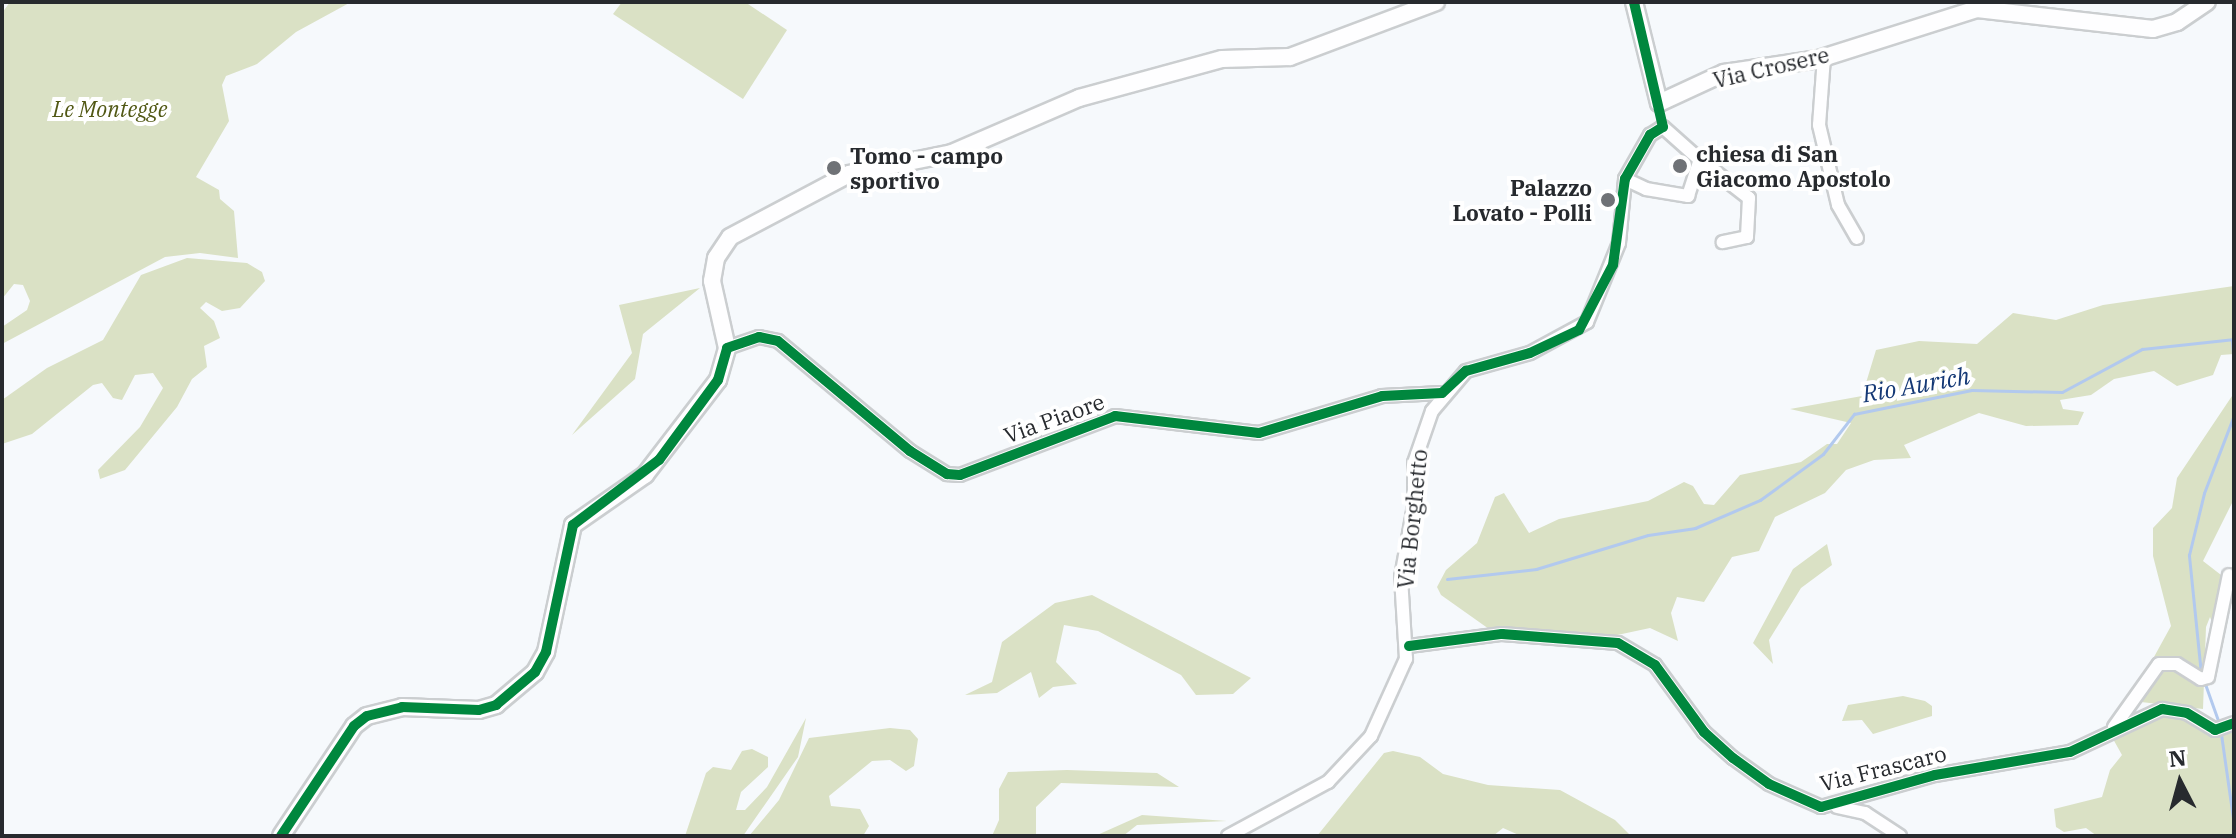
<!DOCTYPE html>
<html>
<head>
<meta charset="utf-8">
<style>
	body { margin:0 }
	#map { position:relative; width:2236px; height:838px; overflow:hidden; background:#f6f9fc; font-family:"IBM Plex Serif",serif }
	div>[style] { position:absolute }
	.green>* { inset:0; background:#dae1c5 }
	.stream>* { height:3px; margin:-1.5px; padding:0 1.5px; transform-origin:1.5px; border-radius:1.5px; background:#b2c9ee }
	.roads { filter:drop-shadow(2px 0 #cbced0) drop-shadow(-2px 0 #cbced0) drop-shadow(0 2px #cbced0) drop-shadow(0 -2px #cbced0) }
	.minor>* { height:12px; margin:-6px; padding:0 6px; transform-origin:6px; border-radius:6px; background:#fefeff }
	.tertiary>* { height:16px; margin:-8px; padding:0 8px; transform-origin:8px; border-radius:8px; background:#fefeff }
	.cycleway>* { height:10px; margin:-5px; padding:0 5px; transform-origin:5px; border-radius:5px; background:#00873e }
	.dots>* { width:22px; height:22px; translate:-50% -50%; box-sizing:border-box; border:4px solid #fff; border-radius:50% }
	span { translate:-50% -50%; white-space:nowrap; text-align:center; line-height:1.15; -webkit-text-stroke:8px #fff; paint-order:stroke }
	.street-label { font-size:22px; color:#272a2e }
	.park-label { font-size:22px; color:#515814; font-style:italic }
	.poi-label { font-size:22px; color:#272a2e; font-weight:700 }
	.left { translate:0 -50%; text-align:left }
	.right { translate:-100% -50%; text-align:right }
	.water-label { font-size:24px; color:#143875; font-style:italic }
	.frame { position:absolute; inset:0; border:4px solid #272a2e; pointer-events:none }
	.north { position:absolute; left:2140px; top:742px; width:80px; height:80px; -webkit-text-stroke:6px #fff; paint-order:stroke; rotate:354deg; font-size:22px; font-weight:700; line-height:32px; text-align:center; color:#272a2e }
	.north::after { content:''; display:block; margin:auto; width:28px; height:36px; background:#272a2e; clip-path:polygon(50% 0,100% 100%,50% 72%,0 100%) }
</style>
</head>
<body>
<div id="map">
	<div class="green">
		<i style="clip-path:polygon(10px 2px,351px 2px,296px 32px,257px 64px,226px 76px,222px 85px,229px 121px,196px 177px,219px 190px,220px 199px,234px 211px,238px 258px,200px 253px,165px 257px,2px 344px,2px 327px,27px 310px,30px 301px,23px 285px,14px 284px,2px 299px,2px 13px)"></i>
		<i style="clip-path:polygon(622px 2px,745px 2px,787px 30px,743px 99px,613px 14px)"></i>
		<i style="clip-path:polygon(187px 258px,247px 263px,262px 272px,265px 281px,240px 308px,222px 311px,206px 302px,200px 308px,214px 321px,220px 338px,204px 346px,207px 367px,192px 379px,177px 407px,125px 470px,100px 479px,98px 470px,140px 427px,163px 388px,153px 373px,135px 375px,122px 400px,113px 398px,102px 383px,93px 385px,32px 434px,2px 444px,2px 400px,47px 368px,103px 340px,141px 275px)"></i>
		<i style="clip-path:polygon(2234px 286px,2234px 354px,2221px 355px,2213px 375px,2177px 386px,2154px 371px,2114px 379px,2091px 395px,2060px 400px,2063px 409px,2084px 412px,2078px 425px,2026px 426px,1979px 413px,1904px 445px,1911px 458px,1874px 460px,1846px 470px,1825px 493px,1775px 517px,1759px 551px,1732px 557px,1704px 602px,1677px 597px,1671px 613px,1678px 641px,1650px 628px,1608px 637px,1489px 629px,1441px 595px,1437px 587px,1446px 570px,1477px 543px,1495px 497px,1504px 493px,1529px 533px,1559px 519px,1648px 501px,1684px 482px,1693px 486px,1704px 504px,1714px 505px,1740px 475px,1801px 462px,1827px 444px,1837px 444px,1851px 423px,1790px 409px,1862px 396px,1876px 350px,1919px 341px,1977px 344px,2013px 313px,2056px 320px,2103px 305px)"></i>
		<i style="clip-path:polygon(700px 288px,643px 334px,635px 379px,572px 435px,632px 353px,619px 305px)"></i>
		<i style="clip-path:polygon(2234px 393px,2234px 499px,2203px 561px,2234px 585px,2234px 601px,2212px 622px,2210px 617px,2206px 627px,2203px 709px,2141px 702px,2168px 666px,2149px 666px,2171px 626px,2153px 556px,2153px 528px,2172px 508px,2177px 478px)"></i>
		<i style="clip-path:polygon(1827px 544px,1832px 565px,1801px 588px,1769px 640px,1773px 664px,1753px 643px,1793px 569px)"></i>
		<i style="clip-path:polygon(1092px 595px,1251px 678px,1233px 694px,1196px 695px,1181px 675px,1098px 631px,1064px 625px,1056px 662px,1077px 684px,1053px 687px,1039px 698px,1031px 672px,997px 693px,965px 695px,992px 682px,1002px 642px,1055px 603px)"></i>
		<i style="clip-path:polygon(1903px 696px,1925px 701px,1932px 706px,1932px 716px,1873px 734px,1862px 720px,1842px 721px,1848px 705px)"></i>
		<i style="clip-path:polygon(2177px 713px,2210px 730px,2234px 724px,2234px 836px,2097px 836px,2086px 828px,2064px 832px,2056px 827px,2054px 809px,2102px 797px,2110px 770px,2122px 755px,2108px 730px,2129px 718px)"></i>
		<i style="clip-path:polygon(806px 718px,798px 757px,743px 836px,685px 836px,706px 773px,713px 767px,731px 770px,742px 751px,752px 749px,768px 757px,768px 767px,741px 792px,736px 810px,745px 810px,767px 787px)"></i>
		<i style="clip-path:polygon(890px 728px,910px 730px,918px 739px,914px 766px,906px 771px,890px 760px,872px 761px,829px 796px,831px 806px,860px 809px,869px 826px,863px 836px,749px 836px,779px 800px,809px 738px)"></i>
		<i style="clip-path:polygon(1393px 751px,1420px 757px,1443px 774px,1488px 785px,1560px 790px,1615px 820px,1631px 836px,1521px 836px,1503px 828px,1493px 836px,1317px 836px,1384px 753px)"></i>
		<i style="clip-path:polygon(1067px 770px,1157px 773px,1179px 787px,1061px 783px,1036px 807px,1036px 836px,992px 836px,999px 820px,999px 789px,1008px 772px)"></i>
		<i style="clip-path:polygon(1142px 815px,1227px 821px,1137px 825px,1123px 836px,1095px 836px)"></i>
	</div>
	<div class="stream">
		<i style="left:2232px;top:340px;width:32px;rotate:86deg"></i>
		<i style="left:1447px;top:579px;width:90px;rotate:-6.4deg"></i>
		<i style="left:1536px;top:569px;width:117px;rotate:-16.9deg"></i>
		<i style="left:1648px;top:535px;width:48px;rotate:-8.5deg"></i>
		<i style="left:1695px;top:528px;width:71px;rotate:-23.3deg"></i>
		<i style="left:1760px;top:500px;width:78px;rotate:-36.1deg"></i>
		<i style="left:1823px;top:454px;width:51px;rotate:-52.2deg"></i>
		<i style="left:1854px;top:414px;width:120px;rotate:-11.5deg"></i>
		<i style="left:1972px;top:390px;width:90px;rotate:1.3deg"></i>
		<i style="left:2062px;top:392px;width:91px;rotate:-28.3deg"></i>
		<i style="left:2142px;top:349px;width:93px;rotate:-6.2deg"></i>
		<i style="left:2201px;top:674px;width:120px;rotate:-95.8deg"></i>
		<i style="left:2189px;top:555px;width:64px;rotate:-76.4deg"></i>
		<i style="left:2204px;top:493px;width:84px;rotate:-69deg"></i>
		<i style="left:2204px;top:681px;width:48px;rotate:70.4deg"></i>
		<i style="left:2221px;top:734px;width:92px;rotate:81.9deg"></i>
	</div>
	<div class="roads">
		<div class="minor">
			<i style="left:1824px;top:57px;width:68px;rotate:94.2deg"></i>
			<i style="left:1819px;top:125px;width:82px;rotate:76.6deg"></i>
			<i style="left:1838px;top:205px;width:38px;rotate:60deg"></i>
			<i style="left:1700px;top:160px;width:62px;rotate:37.8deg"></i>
			<i style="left:1749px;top:198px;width:39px;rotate:93deg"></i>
			<i style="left:1747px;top:237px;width:25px;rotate:168deg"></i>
			<i style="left:1625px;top:179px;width:23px;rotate:25deg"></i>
			<i style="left:1646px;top:189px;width:43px;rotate:9.5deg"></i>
			<i style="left:1688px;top:196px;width:38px;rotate:-72deg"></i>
			<i style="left:1700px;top:160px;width:50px;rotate:-138.3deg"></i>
			<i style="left:727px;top:348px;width:34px;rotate:-19deg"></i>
			<i style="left:759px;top:337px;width:19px;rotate:12deg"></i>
			<i style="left:778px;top:341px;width:172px;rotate:39.8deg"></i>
			<i style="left:910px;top:451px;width:44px;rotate:31.9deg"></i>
			<i style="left:947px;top:474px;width:13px;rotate:4deg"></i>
			<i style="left:960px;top:475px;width:166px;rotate:-20.8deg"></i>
			<i style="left:1115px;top:416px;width:145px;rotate:6.7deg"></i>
			<i style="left:1259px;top:433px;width:128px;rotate:-16.7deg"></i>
			<i style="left:1382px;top:396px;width:60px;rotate:-2.9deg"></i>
			<i style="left:1409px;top:646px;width:94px;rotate:-7.4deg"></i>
			<i style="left:1502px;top:634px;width:116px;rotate:4.4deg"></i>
			<i style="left:1618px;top:643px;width:43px;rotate:30.7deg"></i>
			<i style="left:1655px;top:665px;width:83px;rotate:53.8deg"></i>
			<i style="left:1704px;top:732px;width:39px;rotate:42deg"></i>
			<i style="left:1733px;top:758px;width:44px;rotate:35.8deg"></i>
			<i style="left:1769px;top:784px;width:57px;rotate:23.9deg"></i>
			<i style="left:1821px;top:807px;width:118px;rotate:-15.7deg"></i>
			<i style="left:1935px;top:775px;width:137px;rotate:-9.7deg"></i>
			<i style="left:2070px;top:752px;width:102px;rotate:-25.1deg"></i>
			<i style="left:2162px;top:709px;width:25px;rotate:9deg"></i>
			<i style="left:2187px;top:713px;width:33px;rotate:31deg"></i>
			<i style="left:2215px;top:730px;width:20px;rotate:-20deg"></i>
			<i style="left:2114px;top:727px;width:77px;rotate:-54.5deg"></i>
			<i style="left:2159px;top:664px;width:18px"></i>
			<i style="left:2177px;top:664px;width:28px;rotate:32deg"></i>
			<i style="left:2201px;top:679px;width:7px;rotate:-16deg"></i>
			<i style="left:2208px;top:677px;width:104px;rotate:-78.4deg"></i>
			<i style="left:1837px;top:807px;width:29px;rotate:12deg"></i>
			<i style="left:1865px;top:813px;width:42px;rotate:33.3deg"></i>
			<i style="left:1228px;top:836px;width:114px;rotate:-28.4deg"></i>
			<i style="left:1328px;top:782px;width:63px;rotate:-46.9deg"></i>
			<i style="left:1371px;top:736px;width:85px;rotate:-65.6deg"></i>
			<i style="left:1406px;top:659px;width:82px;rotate:-93.5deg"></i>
			<i style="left:1401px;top:577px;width:72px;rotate:-79.6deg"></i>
			<i style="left:1414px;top:506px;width:43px;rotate:-90deg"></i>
			<i style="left:1414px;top:463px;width:55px;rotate:-70.9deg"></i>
			<i style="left:1432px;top:411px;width:52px;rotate:-49.6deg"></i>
			<i style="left:1466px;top:371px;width:66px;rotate:-15.7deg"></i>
			<i style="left:1530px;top:353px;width:65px;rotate:-28.5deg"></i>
			<i style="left:1587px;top:322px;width:85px;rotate:-67.9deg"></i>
			<i style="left:1619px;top:243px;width:64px;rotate:-84.6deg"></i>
			<i style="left:1625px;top:179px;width:51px;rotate:-60.4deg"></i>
			<i style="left:1650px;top:135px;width:15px;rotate:-32deg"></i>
		</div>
		<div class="tertiary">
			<i style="left:1634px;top:2px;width:104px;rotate:76.1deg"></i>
			<i style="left:1659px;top:103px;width:72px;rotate:-24.8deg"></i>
			<i style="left:1724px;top:73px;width:96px;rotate:-8.4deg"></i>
			<i style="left:1819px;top:59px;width:166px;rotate:-17.6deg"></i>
			<i style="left:1977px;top:9px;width:177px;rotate:6.5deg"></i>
			<i style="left:2153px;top:29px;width:25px;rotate:-16deg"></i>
			<i style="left:2177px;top:22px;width:36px;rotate:-34deg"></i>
			<i style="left:281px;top:836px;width:132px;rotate:-56.4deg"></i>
			<i style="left:354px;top:726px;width:16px;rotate:-38deg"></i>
			<i style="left:367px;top:716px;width:36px;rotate:-14deg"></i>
			<i style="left:402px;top:707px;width:77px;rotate:2.2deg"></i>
			<i style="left:479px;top:710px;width:18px;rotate:-16deg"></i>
			<i style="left:496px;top:705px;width:51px;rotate:-40.2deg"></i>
			<i style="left:535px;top:672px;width:23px;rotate:-61deg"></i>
			<i style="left:546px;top:652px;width:130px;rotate:-78deg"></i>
			<i style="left:573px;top:525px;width:88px;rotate:-34.8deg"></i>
			<i style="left:645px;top:475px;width:120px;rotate:-52.5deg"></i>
			<i style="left:718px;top:380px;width:33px;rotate:-74deg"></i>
			<i style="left:727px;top:348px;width:69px;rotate:-102.6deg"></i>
			<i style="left:712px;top:281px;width:23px;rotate:-80deg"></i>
			<i style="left:716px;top:258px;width:25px;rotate:-56deg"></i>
			<i style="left:730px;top:237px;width:135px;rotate:-27.9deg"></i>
			<i style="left:849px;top:174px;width:105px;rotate:-11.5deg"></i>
			<i style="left:952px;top:153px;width:138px;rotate:-23.4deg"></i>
			<i style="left:1079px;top:98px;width:148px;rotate:-15.3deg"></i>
			<i style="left:1222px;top:59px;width:68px;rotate:-1.7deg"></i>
			<i style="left:1290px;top:57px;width:156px;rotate:-20.6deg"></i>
		</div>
	</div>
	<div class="cycleway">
		<i style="left:1409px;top:646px;width:94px;rotate:-7.4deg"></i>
		<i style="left:1502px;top:634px;width:116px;rotate:4.4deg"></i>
		<i style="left:1618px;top:643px;width:43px;rotate:30.7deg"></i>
		<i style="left:1655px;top:665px;width:83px;rotate:53.8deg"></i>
		<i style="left:1704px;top:732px;width:39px;rotate:42deg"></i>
		<i style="left:1733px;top:758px;width:44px;rotate:35.8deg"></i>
		<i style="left:1769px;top:784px;width:57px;rotate:23.9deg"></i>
		<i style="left:1821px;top:807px;width:118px;rotate:-15.7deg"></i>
		<i style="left:1935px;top:775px;width:137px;rotate:-9.7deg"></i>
		<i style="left:2070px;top:752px;width:102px;rotate:-25.1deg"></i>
		<i style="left:2162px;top:709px;width:25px;rotate:9deg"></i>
		<i style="left:2187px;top:713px;width:33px;rotate:31deg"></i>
		<i style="left:2215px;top:730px;width:20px;rotate:-20deg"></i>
		<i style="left:281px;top:836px;width:132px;rotate:-56.4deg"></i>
		<i style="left:354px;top:726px;width:16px;rotate:-38deg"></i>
		<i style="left:367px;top:716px;width:36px;rotate:-14deg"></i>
		<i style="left:402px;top:707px;width:77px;rotate:2.2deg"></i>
		<i style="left:479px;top:710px;width:18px;rotate:-16deg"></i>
		<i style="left:496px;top:705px;width:51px;rotate:-40.2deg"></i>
		<i style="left:535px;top:672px;width:23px;rotate:-61deg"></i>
		<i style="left:546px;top:652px;width:130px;rotate:-78deg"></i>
		<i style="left:573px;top:525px;width:108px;rotate:-37.1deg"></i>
		<i style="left:659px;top:460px;width:99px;rotate:-53.6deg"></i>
		<i style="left:718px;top:380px;width:33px;rotate:-74deg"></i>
		<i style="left:727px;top:348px;width:34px;rotate:-19deg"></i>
		<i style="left:759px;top:337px;width:19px;rotate:12deg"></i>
		<i style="left:778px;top:341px;width:172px;rotate:39.8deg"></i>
		<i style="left:910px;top:451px;width:44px;rotate:31.9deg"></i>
		<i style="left:947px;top:474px;width:13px;rotate:4deg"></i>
		<i style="left:960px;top:475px;width:166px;rotate:-20.8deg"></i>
		<i style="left:1115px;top:416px;width:145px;rotate:6.7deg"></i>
		<i style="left:1259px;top:433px;width:128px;rotate:-16.7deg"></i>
		<i style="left:1382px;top:396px;width:60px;rotate:-2.9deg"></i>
		<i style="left:1442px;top:393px;width:33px;rotate:-43deg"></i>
		<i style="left:1466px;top:371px;width:66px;rotate:-15.7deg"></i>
		<i style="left:1530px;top:353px;width:54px;rotate:-25.1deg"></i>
		<i style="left:1579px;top:330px;width:73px;rotate:-62.4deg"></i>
		<i style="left:1613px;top:265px;width:87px;rotate:-82.1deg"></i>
		<i style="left:1625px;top:179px;width:51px;rotate:-60.4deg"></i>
		<i style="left:1650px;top:135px;width:15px;rotate:-32deg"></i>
		<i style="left:1663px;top:127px;width:128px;rotate:-103.1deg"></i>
	</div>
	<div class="dots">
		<i style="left:1680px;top:166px;background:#6f7276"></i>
		<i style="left:834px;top:168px;background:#6f7276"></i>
		<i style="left:1608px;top:200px;background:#6f7276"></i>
	</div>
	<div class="street-label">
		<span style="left:1771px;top:67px;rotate:-13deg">Via Crosere</span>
		<span style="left:1054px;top:418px;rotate:-20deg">Via Piaore</span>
		<span style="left:1412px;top:519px;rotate:-84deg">Via Borghetto</span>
		<span style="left:1883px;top:768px;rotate:-14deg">Via Frascaro</span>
	</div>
	<div class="park-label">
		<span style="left:110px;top:109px">Le Montegge</span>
	</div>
	<div class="poi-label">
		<span class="left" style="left:1696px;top:166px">chiesa di San<br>Giacomo Apostolo</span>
		<span class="left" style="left:850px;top:168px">Tomo - campo<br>sportivo</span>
		<span class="right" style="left:1592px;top:200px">Palazzo<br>Lovato - Polli</span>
	</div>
	<div class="water-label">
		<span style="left:1916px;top:385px;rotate:-10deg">Rio Aurich</span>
	</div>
	<div class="frame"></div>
	<div class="north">N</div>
</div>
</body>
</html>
